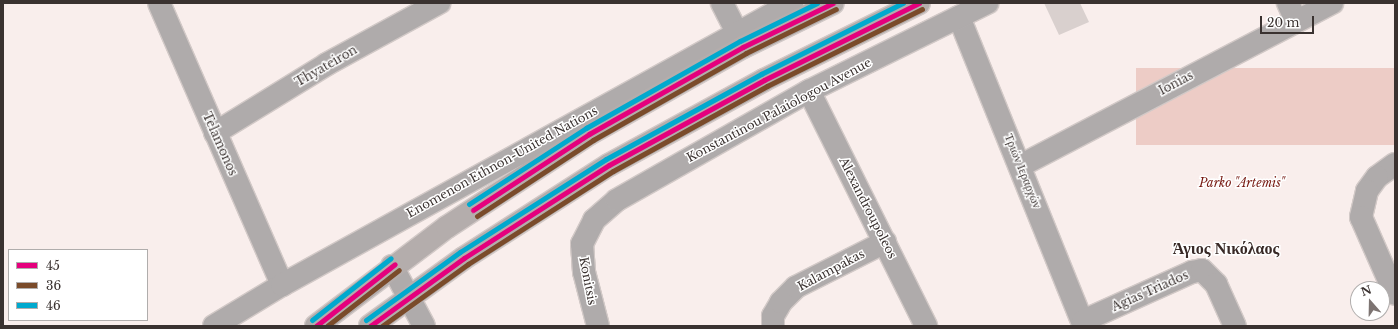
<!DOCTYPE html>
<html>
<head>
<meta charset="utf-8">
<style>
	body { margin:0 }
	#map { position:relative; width:1398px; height:329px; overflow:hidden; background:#f9eeec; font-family:"Libre Baskerville",serif }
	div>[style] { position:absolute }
	.green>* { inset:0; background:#edccc6; transform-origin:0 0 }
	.building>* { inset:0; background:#d9d0ce }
	.roads { filter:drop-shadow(1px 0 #d2c9c7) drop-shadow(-1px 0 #d2c9c7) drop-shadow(0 1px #d2c9c7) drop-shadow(0 -1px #d2c9c7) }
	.minor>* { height:22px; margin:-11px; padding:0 11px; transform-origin:11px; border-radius:11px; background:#afabab }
	.major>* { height:22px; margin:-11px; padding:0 11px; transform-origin:11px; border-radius:11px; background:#b4adac }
	.bus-1>* { height:5px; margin:-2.5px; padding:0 2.5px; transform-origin:2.5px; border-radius:2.5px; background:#e5007d }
	.bus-2>* { height:5px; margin:-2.5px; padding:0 2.5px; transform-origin:2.5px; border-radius:2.5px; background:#7a4b2a }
	.bus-3>* { height:5px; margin:-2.5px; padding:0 2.5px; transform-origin:2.5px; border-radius:2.5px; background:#00a9ce }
	span { translate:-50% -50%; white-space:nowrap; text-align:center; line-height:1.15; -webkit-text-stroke:3px #fff; paint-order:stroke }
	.street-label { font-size:12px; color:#3a3230 }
	.park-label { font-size:12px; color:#771a12; font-style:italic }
	.district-label { font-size:16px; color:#382926; font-weight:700 }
	.frame { position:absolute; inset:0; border:4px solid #3a3230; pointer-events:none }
	.legend { position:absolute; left:8px; top:249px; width:140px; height:72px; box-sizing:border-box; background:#fff; border:1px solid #b0adac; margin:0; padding:5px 7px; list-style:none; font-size:12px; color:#3a3230 }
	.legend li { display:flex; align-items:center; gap:8px; height:20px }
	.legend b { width:20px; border:1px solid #b0adac }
	.north { position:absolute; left:1350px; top:281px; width:40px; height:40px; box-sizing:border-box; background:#fff; border:1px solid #b0adac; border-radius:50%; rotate:340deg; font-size:11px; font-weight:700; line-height:16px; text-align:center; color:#3a3230 }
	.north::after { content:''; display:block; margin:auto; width:14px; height:18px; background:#7d7472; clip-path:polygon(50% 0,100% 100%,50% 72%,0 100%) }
	.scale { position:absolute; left:1260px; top:16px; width:54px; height:18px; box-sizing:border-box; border:2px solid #3a3230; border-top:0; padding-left:5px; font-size:12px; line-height:14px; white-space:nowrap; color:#3a3230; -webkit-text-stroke:3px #fff; paint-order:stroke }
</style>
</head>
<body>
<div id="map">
	<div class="green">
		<i style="left:1395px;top:68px;width:77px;height:259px;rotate:90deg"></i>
	</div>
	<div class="building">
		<i style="clip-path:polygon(1044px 3px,1080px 3px,1089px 22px,1059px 35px)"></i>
	</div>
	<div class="roads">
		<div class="minor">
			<i style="left:159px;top:3px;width:308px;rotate:66.4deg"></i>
			<i style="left:722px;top:3px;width:31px;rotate:63deg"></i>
			<i style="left:1288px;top:3px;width:20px;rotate:66deg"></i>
			<i style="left:959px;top:17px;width:333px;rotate:68deg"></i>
			<i style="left:809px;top:91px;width:263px;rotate:63.5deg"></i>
			<i style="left:215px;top:133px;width:132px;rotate:-31.6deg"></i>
			<i style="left:327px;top:64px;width:128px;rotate:-28.6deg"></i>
			<i style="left:1395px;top:164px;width:22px;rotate:144deg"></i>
			<i style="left:1377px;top:177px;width:17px;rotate:126deg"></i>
			<i style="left:1367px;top:191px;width:27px;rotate:103deg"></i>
			<i style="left:1361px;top:217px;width:84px;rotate:66.2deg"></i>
			<i style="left:1022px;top:165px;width:350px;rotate:-27.6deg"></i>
			<i style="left:392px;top:266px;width:68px;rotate:61.9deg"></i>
			<i style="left:1083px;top:321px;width:120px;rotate:-24.2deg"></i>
			<i style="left:1192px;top:272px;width:10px;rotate:-11deg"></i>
			<i style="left:1202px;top:270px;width:20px;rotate:45deg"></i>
			<i style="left:1216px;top:284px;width:46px;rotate:65.7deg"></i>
			<i style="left:214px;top:326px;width:79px;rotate:-31.1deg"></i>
			<i style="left:282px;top:285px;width:583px;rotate:-28.94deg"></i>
			<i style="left:598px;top:326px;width:56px;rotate:-104.5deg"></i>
			<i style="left:584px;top:272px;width:28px;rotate:-94deg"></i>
			<i style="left:582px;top:244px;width:27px;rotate:-63deg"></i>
			<i style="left:594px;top:220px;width:30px;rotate:-41deg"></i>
			<i style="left:617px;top:200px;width:221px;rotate:-29.6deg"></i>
			<i style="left:809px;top:91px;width:199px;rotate:-26.3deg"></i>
			<i style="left:773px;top:326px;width:10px;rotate:-90deg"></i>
			<i style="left:773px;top:316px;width:16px;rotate:-60deg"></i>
			<i style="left:781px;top:302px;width:21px;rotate:-45deg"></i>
			<i style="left:796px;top:287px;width:100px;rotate:-26.8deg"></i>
		</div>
		<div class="major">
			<i style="left:316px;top:326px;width:164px;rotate:-37.1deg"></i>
			<i style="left:447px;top:227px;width:170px;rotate:-33.2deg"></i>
			<i style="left:589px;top:134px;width:177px;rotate:-29.5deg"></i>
			<i style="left:743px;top:47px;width:100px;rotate:-26.1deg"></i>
			<i style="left:370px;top:326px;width:116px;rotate:-35.9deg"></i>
			<i style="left:464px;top:258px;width:172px;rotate:-32.7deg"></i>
			<i style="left:609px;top:165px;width:177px;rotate:-28.7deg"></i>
			<i style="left:764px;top:80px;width:173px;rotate:-26.4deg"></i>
		</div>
	</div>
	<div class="bus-1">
		<i style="left:473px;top:210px;width:139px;rotate:-33.2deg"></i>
		<i style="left:589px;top:134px;width:177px;rotate:-29.5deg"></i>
		<i style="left:743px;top:47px;width:100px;rotate:-26.1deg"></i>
		<i style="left:316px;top:326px;width:100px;rotate:-38.1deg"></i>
		<i style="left:370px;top:326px;width:116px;rotate:-35.9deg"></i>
		<i style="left:464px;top:258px;width:172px;rotate:-32.7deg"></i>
		<i style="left:609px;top:165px;width:177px;rotate:-28.7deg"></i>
		<i style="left:764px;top:80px;width:173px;rotate:-26.4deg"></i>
	</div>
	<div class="bus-2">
		<i style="left:477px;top:216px;width:139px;rotate:-33.2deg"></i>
		<i style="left:593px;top:140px;width:176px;rotate:-29.6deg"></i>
		<i style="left:746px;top:53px;width:100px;rotate:-26.1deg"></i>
		<i style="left:327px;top:326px;width:91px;rotate:-37.9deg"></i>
		<i style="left:382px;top:326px;width:106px;rotate:-35.8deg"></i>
		<i style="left:468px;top:264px;width:172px;rotate:-32.7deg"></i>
		<i style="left:613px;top:171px;width:176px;rotate:-28.9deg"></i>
		<i style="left:767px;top:86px;width:173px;rotate:-26.4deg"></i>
	</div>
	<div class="bus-3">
		<i style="left:469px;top:204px;width:140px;rotate:-33deg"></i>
		<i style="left:586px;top:128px;width:177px;rotate:-29.5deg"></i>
		<i style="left:740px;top:41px;width:86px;rotate:-26.3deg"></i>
		<i style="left:312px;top:320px;width:100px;rotate:-38.1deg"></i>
		<i style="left:366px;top:320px;width:116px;rotate:-35.9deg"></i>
		<i style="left:460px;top:252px;width:173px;rotate:-32.5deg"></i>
		<i style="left:606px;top:159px;width:177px;rotate:-28.7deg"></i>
		<i style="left:761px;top:74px;width:159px;rotate:-26.6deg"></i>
	</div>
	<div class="street-label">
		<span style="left:326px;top:66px;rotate:-30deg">Thyateiron</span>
		<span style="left:1176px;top:83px;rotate:-28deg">Ionias</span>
		<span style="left:779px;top:110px;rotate:-28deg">Konstantinou Palaiologou Avenue</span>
		<span style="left:220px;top:144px;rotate:66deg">Telamonos</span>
		<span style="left:502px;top:162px;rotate:-29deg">Enomenon Ethnon-United Nations</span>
		<span style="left:1023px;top:171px;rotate:68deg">Τριών Ιεραρχών</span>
		<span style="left:868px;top:208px;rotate:63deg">Alexandroupoleos</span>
		<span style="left:831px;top:270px;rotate:-28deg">Kalampakas</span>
		<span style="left:588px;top:281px;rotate:79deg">Konitsis</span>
		<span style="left:1150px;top:291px;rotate:-24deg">Agias Triados</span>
	</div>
	<div class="park-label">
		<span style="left:1242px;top:183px">Parko "Artemis"</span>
	</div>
	<div class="district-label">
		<span style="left:1226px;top:248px">Άγιος Νικόλαος</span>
	</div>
	<div class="frame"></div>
	<ul class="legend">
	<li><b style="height:5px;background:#e5007d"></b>45</li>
	<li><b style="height:5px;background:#7a4b2a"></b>36</li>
	<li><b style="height:5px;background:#00a9ce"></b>46</li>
	</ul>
	<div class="north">N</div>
	<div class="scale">20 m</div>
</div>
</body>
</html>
